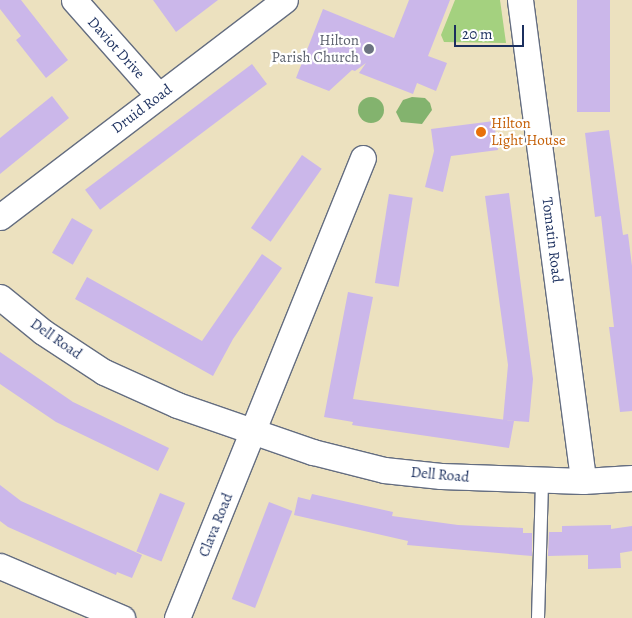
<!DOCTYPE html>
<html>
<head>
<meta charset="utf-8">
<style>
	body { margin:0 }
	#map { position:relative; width:632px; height:618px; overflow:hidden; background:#ece1bf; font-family:Alegreya,serif }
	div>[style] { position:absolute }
	.green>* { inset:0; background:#a4d17f }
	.forest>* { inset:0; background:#83b36e }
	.round { border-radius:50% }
	.building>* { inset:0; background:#cbb7ea; transform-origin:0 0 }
	.roads { filter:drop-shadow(1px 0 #646d80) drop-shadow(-1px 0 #646d80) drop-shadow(0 1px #646d80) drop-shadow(0 -1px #646d80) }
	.service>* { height:12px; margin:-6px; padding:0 6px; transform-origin:6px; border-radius:6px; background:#fff }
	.minor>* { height:25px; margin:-12.5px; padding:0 12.5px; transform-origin:12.5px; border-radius:12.5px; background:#fff }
	.dots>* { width:14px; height:14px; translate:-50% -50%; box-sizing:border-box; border:2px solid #fff; border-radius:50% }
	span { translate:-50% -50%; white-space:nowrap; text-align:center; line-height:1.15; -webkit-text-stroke:4.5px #fff; paint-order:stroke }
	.worship-label { font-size:15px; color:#5b616d }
	.right { translate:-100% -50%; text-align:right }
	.street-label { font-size:15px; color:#1b2f5e }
	.food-label { font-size:15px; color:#c56008 }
	.left { translate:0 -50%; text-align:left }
	.scale { position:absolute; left:454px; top:25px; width:70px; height:22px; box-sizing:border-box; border:2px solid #1b2f5e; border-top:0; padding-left:6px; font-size:15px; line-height:18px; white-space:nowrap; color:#1b2f5e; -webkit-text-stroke:4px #fff; paint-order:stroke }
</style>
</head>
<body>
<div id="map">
	<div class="green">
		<i style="clip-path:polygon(455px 0,500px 0,506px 43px,444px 42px,441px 35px)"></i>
	</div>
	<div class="forest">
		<i class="round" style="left:358px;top:97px;width:26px;height:26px"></i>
		<i style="clip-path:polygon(412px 97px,425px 98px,430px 103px,432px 110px,422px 124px,401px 122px,396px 112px,403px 100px)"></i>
	</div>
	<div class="building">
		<i style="clip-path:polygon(0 0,21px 0,68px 60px,46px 78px,16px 40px,21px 36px,0 9px)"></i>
		<i style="clip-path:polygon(153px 0,218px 0,176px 32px)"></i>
		<i style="clip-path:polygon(409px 0,450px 0,428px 56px,447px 63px,436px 91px,417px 83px,413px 94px,359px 73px,366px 63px,355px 71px,352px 70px,329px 91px,296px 78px,323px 9px,394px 38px)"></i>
		<i style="left:577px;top:0;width:33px;height:112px"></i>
		<i style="left:252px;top:64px;width:25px;height:209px;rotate:53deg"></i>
		<i style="clip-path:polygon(52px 96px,69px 118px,0 174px,0 138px)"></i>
		<i style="clip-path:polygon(494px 121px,498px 150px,451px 156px,443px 192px,425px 187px,434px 151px,431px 129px)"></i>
		<i style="clip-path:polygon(609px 130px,623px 235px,628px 234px,632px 266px,632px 411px,620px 412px,609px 327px,614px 327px,601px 216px,595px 217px,585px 133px)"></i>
		<i style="left:302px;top:155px;width:24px;height:89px;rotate:35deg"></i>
		<i style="clip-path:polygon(509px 193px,533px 379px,529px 422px,503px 420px,508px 365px,485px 196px)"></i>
		<i style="left:389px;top:194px;width:24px;height:90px;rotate:9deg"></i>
		<i style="left:72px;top:218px;width:24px;height:40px;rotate:30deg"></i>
		<i style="clip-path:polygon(262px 254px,282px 268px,233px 339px,213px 376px,75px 299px,87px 277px,202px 341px)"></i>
		<i style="clip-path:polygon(348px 292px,373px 297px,353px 399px,514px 421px,509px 448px,352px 425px,353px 422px,324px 417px)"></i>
		<i style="clip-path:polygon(0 352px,73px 402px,169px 448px,158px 471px,56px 422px,0 384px)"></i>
		<i style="clip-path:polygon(0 485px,21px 501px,142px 555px,132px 578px,117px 572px,116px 575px,8px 527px,0 521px)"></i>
		<i style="left:160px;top:493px;width:27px;height:63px;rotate:22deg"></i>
		<i style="clip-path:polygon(312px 494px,393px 512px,392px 516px,458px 525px,523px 528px,523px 533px,532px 533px,532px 556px,407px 545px,408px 541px,294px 515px,298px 497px,310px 500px)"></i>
		<i style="left:269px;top:502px;width:25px;height:104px;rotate:21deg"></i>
		<i style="clip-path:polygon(611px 525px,611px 529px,632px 526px,632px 551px,620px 553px,621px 568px,588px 569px,588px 555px,548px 556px,549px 532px,562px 532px,562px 526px)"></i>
	</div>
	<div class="roads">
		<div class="service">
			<i style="left:538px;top:618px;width:138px;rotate:-88.3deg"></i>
		</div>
		<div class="minor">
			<i style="left:74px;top:0;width:128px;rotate:48.5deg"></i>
			<i style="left:520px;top:0;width:485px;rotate:82.5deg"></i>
			<i style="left:0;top:217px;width:358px;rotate:-37.3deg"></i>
			<i style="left:0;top:297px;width:55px;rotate:39.1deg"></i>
			<i style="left:43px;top:332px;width:73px;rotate:33.3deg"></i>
			<i style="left:104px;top:372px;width:80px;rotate:24.3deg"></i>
			<i style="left:177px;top:405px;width:144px;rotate:19.1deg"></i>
			<i style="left:313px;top:452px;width:73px;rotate:14.2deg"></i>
			<i style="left:384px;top:470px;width:57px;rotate:6deg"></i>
			<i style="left:441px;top:476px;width:142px;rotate:2deg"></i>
			<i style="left:583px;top:481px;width:49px;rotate:-3.5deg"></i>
			<i style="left:0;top:566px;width:133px;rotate:23.1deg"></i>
			<i style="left:177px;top:618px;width:496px;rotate:-68deg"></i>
		</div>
	</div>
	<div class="dots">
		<i style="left:369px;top:49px;background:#6b7280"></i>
		<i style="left:481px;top:132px;background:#e8710a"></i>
	</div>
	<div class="worship-label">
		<span class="right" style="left:359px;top:49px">Hilton<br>Parish Church</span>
	</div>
	<div class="street-label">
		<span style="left:116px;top:48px;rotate:48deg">Daviot Drive</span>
		<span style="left:142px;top:109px;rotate:-37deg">Druid Road</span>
		<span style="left:552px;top:240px;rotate:83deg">Tomatin Road</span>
		<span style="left:56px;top:339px;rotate:35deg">Dell Road</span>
		<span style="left:440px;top:475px;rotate:5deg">Dell Road</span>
		<span style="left:216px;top:525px;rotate:-68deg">Clava Road</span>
	</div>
	<div class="food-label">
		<span class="left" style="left:491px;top:132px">Hilton<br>Light House</span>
	</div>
	<div class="scale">20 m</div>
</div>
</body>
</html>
